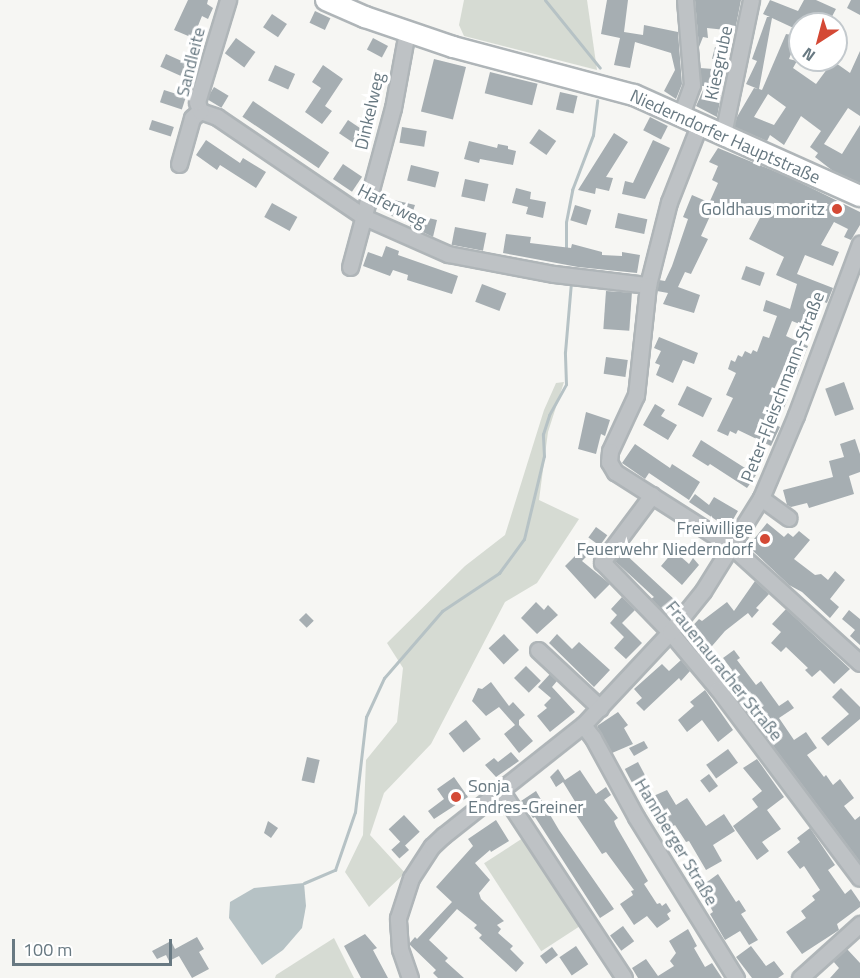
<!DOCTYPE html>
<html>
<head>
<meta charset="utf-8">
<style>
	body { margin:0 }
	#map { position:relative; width:860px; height:978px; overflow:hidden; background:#f6f6f3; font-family:"Titillium Web",sans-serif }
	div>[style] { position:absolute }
	.green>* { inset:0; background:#d6dbd3; transform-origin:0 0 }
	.water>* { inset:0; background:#b6c2c5 }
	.stream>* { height:3px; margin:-1.5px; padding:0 1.5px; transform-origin:1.5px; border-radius:1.5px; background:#b6c2c5 }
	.building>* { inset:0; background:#a6aeb2; transform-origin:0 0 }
	.roads { filter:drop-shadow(2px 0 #afb5b8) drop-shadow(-2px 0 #afb5b8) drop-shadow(0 2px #afb5b8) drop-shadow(0 -2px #afb5b8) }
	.minor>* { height:15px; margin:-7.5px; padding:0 7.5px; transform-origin:7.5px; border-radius:7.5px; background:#bec2c5 }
	.major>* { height:20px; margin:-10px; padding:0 10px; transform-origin:10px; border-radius:10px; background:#fff }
	.dots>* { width:16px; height:16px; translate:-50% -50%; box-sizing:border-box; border:3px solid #fff; border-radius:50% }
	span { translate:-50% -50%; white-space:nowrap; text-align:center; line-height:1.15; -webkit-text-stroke:6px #fff; paint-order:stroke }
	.street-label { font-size:18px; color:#687982 }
	.poi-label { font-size:18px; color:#687982 }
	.right { translate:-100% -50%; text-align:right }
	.left { translate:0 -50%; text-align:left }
	.north { position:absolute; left:788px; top:12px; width:60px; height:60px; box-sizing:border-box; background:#fff; border:2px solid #c3c9cd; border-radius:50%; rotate:216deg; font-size:16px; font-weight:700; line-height:24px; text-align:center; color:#687982 }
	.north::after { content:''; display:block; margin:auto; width:21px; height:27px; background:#d44935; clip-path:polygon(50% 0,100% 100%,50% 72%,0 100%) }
	.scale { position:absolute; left:12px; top:939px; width:160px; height:27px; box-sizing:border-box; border:3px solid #687982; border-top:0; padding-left:8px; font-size:18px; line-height:21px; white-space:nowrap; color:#687982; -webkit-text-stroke:4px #fff; paint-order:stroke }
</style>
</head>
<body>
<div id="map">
	<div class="green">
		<i style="clip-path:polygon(464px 0,587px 0,597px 70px,464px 36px,459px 25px)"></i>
		<i style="clip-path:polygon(564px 382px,548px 432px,539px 500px,579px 519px,537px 583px,505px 602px,431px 744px,384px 793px,370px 835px,405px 873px,369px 907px,345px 872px,363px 835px,366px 760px,397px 722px,403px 668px,387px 643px,465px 566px,505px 535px,544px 410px,556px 383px)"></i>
		<i style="left:526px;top:836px;width:105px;height:50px;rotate:57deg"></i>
		<i style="clip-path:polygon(334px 938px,354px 978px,275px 978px,276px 975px)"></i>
	</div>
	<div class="water">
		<i style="clip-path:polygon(304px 883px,306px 906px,302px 928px,283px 950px,262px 965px,229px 918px,230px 902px,254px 888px)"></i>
	</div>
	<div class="stream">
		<i style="left:545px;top:0;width:87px;rotate:51deg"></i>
		<i style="left:566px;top:250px;width:28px;rotate:-90deg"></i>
		<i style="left:566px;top:222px;width:33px;rotate:-79deg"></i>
		<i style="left:572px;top:190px;width:59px;rotate:-69.1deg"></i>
		<i style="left:593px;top:135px;width:35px;rotate:-83deg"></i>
		<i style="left:304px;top:883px;width:34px;rotate:-23deg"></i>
		<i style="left:335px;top:870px;width:61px;rotate:-71deg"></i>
		<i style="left:355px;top:812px;width:96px;rotate:-83.4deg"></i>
		<i style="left:366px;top:717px;width:43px;rotate:-65.2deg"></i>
		<i style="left:384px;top:678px;width:89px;rotate:-49.1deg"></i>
		<i style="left:442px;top:611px;width:69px;rotate:-33.7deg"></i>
		<i style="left:499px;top:573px;width:42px;rotate:-53.7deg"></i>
		<i style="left:524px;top:539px;width:85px;rotate:-76.5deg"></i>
		<i style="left:544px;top:456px;width:22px;rotate:-93deg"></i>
		<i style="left:543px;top:434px;width:20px;rotate:-72deg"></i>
		<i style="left:549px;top:415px;width:35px;rotate:-61deg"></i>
		<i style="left:566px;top:384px;width:32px;rotate:-92deg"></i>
		<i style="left:565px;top:352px;width:70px;rotate:-85.1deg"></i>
	</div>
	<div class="building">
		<i style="clip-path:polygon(188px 0,208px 0,207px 4px,213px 8px,208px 19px,202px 16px,193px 38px,174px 30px)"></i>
		<i style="clip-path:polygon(607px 0,628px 0,624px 32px,643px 35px,644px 25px,678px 32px,682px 84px,676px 99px,664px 91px,675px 70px,671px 53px,635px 42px,630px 68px,614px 65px,620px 38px,601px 34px)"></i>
		<i style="clip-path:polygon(695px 0,741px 0,735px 31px,707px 28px,708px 38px,703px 37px,699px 47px)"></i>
		<i style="clip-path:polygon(evenodd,770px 0,798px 11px,804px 0,816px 0,836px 9px,828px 24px,800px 24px,800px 31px,772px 18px,759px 89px,762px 90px,786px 34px,798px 36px,789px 59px,797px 61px,793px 68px,816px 84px,833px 61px,850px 73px,860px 51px,860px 116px,848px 108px,824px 144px,842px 154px,860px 125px,860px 183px,833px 171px,815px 157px,818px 153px,810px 147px,821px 131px,801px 116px,784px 145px,770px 135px,767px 141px,734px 127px,737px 117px,754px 88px,758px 89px,746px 84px,757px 61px,752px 59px,767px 17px,770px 17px,763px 14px,770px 0,768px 94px,786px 107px,774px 125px,754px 117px,768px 94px)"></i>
		<i style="clip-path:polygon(851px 0,860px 0,860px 15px,847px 8px)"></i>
		<i style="left:315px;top:11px;width:17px;height:13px;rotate:25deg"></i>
		<i style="left:272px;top:14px;width:18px;height:16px;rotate:34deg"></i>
		<i style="left:236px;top:38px;width:24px;height:19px;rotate:36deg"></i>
		<i style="left:373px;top:38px;width:17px;height:13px;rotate:28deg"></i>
		<i style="left:715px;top:47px;width:12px;height:12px;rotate:14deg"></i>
		<i style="left:166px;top:54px;width:22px;height:14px;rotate:24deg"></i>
		<i style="left:434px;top:59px;width:33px;height:54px;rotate:14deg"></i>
		<i style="clip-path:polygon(716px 64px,715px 85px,723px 86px,717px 117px,696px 106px,705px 86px,702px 86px,700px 68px,713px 69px)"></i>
		<i style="left:275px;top:65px;width:22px;height:17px;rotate:24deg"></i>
		<i style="clip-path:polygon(323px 65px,343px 79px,325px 106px,332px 111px,322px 124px,305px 112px,321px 88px,312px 82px)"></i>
		<i style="left:490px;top:72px;width:49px;height:22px;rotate:14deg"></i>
		<i style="left:214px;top:87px;width:17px;height:14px;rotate:31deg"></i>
		<i style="left:164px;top:90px;width:23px;height:13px;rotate:18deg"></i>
		<i style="left:560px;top:92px;width:18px;height:18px;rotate:13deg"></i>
		<i style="left:253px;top:101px;width:92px;height:19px;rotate:34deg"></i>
		<i style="left:650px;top:117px;width:20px;height:15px;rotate:27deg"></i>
		<i style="left:152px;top:120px;width:23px;height:10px;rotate:18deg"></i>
		<i style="left:348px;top:120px;width:27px;height:16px;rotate:34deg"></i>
		<i style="left:402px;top:127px;width:25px;height:16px;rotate:9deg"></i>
		<i style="left:539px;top:129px;width:21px;height:17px;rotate:35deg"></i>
		<i style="clip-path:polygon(614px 133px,628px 142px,606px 177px,613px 178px,609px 191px,596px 188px,595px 194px,578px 190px)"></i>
		<i style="clip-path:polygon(206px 140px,240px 163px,243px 158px,266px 172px,256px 188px,220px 165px,217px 170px,196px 155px)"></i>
		<i style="clip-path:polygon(653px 140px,670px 148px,645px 199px,622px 194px,625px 181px,633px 183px)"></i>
		<i style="clip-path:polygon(469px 141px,497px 148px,498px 144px,508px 146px,508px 149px,516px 151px,513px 165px,480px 159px,479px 163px,464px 159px)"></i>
		<i style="clip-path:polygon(718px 148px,791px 178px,860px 212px,860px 225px,851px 240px,844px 237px,848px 229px,834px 222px,821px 245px,839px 252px,833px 266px,805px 255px,797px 274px,833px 288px,827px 303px,818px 300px,807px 327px,792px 321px,786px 336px,808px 346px,797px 375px,783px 369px,773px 392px,788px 399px,776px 425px,780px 427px,771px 446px,738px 430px,736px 434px,730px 431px,728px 436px,717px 431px,733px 398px,726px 395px,736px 373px,728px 369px,731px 360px,735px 362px,738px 355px,742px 357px,745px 351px,751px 354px,753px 350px,757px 352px,763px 336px,769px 338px,777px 316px,763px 311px,766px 300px,790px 309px,797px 284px,776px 275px,784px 257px,749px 239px,761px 216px,744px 207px,740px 214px,710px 201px,718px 183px,712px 180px,718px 166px,709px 162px)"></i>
		<i style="left:343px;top:164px;width:23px;height:18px;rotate:34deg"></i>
		<i style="left:411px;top:165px;width:29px;height:16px;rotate:14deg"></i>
		<i style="left:465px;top:179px;width:24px;height:18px;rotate:12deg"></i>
		<i style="clip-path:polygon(516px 188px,531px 192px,530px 199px,546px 202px,543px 218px,526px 214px,528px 207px,512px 203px)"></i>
		<i style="clip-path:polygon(692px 195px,715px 205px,701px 236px,708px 239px,691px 274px,685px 272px,678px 287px,700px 295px,694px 313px,663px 304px,668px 293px,657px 291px,659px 280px,665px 281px,672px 266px,688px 219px,683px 217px)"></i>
		<i style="clip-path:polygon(394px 200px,415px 205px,412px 214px,437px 220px,433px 237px,410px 226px,411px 219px,391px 216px)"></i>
		<i style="left:272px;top:203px;width:29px;height:16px;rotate:29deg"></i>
		<i style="left:575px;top:205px;width:17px;height:16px;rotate:17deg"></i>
		<i style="left:618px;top:213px;width:30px;height:15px;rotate:12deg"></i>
		<i style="left:455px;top:227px;width:32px;height:18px;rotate:11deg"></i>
		<i style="clip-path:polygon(506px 234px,531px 237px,530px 243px,571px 248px,572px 244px,602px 252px,602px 255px,622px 256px,622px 252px,640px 255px,637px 273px,578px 267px,503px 253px)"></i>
		<i style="clip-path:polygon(386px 246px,399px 251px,398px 255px,458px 276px,452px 294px,407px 280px,408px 275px,393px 270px,390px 276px,363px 266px,368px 252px,382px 257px)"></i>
		<i style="left:746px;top:266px;width:20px;height:14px;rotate:20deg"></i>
		<i style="left:482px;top:284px;width:26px;height:19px;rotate:21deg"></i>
		<i style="left:606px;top:291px;width:26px;height:38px;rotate:4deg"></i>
		<i style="clip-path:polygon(659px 337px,698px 353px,694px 364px,683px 360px,673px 383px,656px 375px,660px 365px,655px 363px,661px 351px,654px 348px)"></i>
		<i style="left:606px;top:357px;width:22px;height:17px;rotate:8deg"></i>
		<i style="left:844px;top:382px;width:29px;height:20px;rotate:70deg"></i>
		<i style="left:687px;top:386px;width:28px;height:21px;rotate:26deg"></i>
		<i style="clip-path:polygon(655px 404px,665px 410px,661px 416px,677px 425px,668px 440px,643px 425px)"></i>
		<i style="clip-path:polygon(586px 412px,610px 420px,605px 436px,601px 434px,596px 454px,578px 449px)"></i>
		<i style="clip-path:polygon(855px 439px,860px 454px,860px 472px,849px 476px,854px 494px,809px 508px,807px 503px,791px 507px,787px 505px,783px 490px,833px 477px,829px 461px,844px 457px,840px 444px)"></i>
		<i style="clip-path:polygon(701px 440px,756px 475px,747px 488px,710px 464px,708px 466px,692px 456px)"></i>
		<i style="clip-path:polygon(635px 444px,670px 468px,672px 464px,700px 482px,689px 500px,649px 473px,645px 479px,622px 463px)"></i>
		<i style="clip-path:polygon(695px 494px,709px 505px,714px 497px,738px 511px,728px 528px,689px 502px)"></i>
		<i style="clip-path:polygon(767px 523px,784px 537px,788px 533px,793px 537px,799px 531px,810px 540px,794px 559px,815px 575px,821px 574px,828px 580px,835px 571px,845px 580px,830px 599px,839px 607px,830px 618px,802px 592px,789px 585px,752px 550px,754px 548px,750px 544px)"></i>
		<i style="left:596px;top:527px;width:14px;height:13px;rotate:36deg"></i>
		<i style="clip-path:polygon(580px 551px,586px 557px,582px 561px,610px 584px,595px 599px,565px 566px)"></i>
		<i style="clip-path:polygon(622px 551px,677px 602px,666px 614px,651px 599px,654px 597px,615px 561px)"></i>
		<i style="clip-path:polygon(672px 553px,678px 558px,680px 556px,689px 564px,693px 558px,699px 565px,682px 585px,661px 566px)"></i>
		<i style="clip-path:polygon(755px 581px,769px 594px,756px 608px,759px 610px,752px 618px,748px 613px,725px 631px,706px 653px,685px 634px,699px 619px,702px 621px,727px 602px,734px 611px)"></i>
		<i style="clip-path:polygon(622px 597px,635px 610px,622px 623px,642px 643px,626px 659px,614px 648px,624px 637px,610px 623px,617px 615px,611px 609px)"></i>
		<i style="clip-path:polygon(536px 602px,544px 610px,548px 605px,558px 615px,537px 634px,521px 618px)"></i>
		<i style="clip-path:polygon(786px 609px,850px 669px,834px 684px,820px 670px,812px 677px,805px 670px,808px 668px,786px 647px,781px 652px,771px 643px,781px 632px,772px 624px)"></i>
		<i style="clip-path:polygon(849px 610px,860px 619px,860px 645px,850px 636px,855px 630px,842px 619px)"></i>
		<i style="left:306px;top:613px;width:11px;height:10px;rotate:45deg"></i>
		<i style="left:504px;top:634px;width:22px;height:21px;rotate:47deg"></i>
		<i style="clip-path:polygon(557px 634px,572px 649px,579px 642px,610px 670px,594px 687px,549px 643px)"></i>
		<i style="clip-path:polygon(734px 650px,740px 658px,737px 660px,756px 685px,761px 681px,779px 706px,788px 700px,794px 708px,779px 718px,794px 740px,806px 732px,817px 748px,807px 755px,824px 777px,826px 775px,833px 785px,840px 779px,854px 798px,844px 806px,855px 820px,860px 816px,860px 862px,722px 678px,732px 670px,723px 658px)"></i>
		<i style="clip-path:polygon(681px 660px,690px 671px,681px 681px,679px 678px,644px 711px,636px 703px,642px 698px,634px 689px,662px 664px,669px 671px)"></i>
		<i style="left:526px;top:666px;width:21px;height:17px;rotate:45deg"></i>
		<i style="clip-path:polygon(550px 674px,557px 681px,552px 687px,575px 712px,550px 732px,537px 716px,547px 708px,544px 705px,551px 698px,538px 687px)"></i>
		<i style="clip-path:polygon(491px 682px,509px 706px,513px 702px,525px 715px,519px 720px,519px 725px,533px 741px,519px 753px,504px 734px,515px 725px,499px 707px,486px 716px,472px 701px,478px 688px,482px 689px)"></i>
		<i style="clip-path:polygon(841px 688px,860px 707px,860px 719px,828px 746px,821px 738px,849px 714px,832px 697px)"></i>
		<i style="clip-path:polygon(705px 690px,733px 730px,718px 742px,702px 720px,687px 732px,678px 720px,694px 706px,690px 702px)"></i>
		<i style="clip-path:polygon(618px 712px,628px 725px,624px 728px,633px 744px,612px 753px,597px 726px)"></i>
		<i style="left:466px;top:720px;width:24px;height:22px;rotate:52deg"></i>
		<i style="clip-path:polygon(644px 741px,648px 748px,634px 756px,629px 748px)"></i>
		<i style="left:728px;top:749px;width:17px;height:27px;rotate:54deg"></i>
		<i style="clip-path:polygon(511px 752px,519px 761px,496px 777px,485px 765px,494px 758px,498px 762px)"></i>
		<i style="left:307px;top:757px;width:13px;height:24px;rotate:13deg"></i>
		<i style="clip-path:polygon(757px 759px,784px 797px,767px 810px,781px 829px,762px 842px,769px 851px,757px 860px,733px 826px,758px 807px,752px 799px,762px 791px,743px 768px)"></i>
		<i style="left:638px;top:762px;width:15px;height:15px;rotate:62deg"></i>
		<i style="clip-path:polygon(558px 769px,565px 780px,580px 770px,596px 794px,606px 787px,611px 795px,604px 800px,618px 818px,614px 821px,616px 826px,648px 881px,644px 884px,657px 904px,660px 903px,662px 906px,666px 903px,671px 911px,667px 914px,670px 919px,657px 928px,647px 916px,634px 925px,620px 904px,633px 895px,631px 891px,634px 890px,606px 852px,602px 854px,574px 812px,579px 808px,563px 782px,556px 787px,550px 777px)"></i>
		<i style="left:709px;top:774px;width:15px;height:11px;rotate:53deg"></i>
		<i style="clip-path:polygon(454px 777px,468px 797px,434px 819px,428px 811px,444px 799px,437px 789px)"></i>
		<i style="clip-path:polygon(667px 790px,676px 805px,687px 798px,706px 826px,724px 814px,735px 831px,713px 845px,722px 861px,706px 870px,689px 841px,686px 842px,675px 825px,663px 834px,658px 826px,663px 822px,649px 798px)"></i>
		<i style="clip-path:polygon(536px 791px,559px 830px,614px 909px,600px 918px,535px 817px,533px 818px,521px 801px)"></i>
		<i style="left:404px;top:815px;width:23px;height:21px;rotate:47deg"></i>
		<i style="clip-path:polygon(496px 820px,509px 841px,491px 852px,490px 850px,475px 863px,490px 880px,479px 893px,481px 899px,504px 921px,497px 925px,501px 929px,498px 933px,513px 946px,510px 949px,524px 963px,516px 972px,479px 938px,482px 935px,474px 928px,477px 925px,457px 909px,429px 940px,448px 958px,445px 961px,464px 978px,438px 978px,433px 973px,436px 970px,409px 944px,415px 937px,417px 939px,452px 902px,436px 887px,473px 846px,468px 839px)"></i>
		<i style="clip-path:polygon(268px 821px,278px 828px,271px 838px,264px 833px)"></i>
		<i style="clip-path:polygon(810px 828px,835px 865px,828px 870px,845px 894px,851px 889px,860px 902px,860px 907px,837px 924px,839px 930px,802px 954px,786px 932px,806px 918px,801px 911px,815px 900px,812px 896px,820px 890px,804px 866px,800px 869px,787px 852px,800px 842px,797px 838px)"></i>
		<i style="left:401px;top:841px;width:12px;height:13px;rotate:48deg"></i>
		<i style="clip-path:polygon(718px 874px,736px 902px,739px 900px,746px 911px,741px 914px,758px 940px,749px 945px,740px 931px,725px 940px,710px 914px,713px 912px,700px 887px)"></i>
		<i style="left:623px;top:926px;width:19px;height:16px;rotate:54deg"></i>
		<i style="clip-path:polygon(688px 929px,697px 946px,694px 948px,705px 967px,712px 963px,722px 978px,638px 978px,632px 968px,646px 959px,658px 976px,674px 966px,670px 961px,676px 953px,669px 941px)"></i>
		<i style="clip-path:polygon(365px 934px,377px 948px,373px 950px,388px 978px,361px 978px,344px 946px)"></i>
		<i style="clip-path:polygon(197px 937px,204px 949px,199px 952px,209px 969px,192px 978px,179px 956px,169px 961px,166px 955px,157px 959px,152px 951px,171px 941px,175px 949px)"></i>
		<i style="left:576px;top:946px;width:22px;height:20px;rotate:56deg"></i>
		<i style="clip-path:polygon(751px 946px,766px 966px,774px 961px,784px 974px,778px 978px,752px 978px,736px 957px)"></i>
		<i style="left:552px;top:947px;width:10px;height:15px;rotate:53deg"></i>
		<i style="clip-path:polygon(847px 949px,860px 963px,860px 978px,830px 978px,839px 968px,833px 961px)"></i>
	</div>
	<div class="roads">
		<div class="minor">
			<i style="left:200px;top:111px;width:18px;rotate:19deg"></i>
			<i style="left:217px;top:117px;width:178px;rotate:34.2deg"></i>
			<i style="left:364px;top:217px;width:92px;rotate:23.8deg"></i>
			<i style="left:448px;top:254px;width:108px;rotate:10.7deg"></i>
			<i style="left:554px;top:274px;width:95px;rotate:6.7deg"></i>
			<i style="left:681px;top:115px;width:32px;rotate:-70deg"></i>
			<i style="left:692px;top:85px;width:85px;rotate:-94.7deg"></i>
			<i style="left:700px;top:123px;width:85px;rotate:111.4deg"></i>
			<i style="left:669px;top:202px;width:86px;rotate:104.2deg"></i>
			<i style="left:648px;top:285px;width:111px;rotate:96.2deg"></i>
			<i style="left:636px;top:395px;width:62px;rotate:114.9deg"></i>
			<i style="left:610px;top:451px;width:11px;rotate:95deg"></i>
			<i style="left:609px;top:462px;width:12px;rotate:59deg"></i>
			<i style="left:615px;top:472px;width:138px;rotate:32.5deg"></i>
			<i style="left:731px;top:546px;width:174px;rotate:42.2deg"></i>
			<i style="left:723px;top:134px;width:137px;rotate:-78.2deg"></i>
			<i style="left:179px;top:164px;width:48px;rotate:-74.2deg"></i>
			<i style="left:192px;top:118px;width:11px;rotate:-41deg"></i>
			<i style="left:200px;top:111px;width:9px;rotate:-108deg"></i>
			<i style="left:197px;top:102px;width:107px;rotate:-73.1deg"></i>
			<i style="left:350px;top:267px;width:165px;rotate:-74.9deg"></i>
			<i style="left:393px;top:108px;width:77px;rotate:-79.6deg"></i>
			<i style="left:652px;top:495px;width:84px;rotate:126.7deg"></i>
			<i style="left:602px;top:562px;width:98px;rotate:45.8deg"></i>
			<i style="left:670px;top:632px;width:75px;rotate:49.9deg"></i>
			<i style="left:718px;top:689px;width:236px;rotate:53.1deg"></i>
			<i style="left:761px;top:498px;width:34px;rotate:36deg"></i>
			<i style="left:538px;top:650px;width:85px;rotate:43.1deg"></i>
			<i style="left:583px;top:725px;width:16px;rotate:52deg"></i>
			<i style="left:593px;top:738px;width:90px;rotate:61.4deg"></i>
			<i style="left:636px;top:817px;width:190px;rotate:58.2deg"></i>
			<i style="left:502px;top:792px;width:222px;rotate:56.7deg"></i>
			<i style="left:410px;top:978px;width:31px;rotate:-109deg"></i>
			<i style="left:400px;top:949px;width:31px;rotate:-94deg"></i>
			<i style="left:398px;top:918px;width:42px;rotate:-72deg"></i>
			<i style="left:411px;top:878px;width:38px;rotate:-57deg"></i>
			<i style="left:432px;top:846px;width:16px;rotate:-43deg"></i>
			<i style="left:444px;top:835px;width:177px;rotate:-38.4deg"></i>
			<i style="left:583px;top:725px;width:127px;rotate:-46.9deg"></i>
			<i style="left:670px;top:632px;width:53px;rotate:-51.2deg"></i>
			<i style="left:703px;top:591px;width:110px;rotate:-58.1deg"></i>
			<i style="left:761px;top:498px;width:90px;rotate:-67.1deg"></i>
			<i style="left:796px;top:415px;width:183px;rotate:-69.5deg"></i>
			<i style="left:800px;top:978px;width:81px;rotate:-42deg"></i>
		</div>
		<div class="major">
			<i style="left:326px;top:0;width:43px;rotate:23.6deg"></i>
			<i style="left:365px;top:17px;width:93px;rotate:18.8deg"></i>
			<i style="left:453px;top:47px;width:187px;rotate:14.9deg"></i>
			<i style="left:634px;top:95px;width:248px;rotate:24.1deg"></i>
		</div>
	</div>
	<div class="dots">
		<i style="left:837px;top:209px;background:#d44935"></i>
		<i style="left:765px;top:539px;background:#d44935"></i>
		<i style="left:456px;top:797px;background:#d44935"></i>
	</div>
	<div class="street-label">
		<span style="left:191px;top:62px;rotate:-76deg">Sandleite</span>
		<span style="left:719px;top:63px;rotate:-78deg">Kiesgrube</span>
		<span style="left:370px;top:111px;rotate:-77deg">Dinkelweg</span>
		<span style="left:725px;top:137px;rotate:24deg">Niederndorfer Hauptstraße</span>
		<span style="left:392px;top:206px;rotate:27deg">Haferweg</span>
		<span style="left:783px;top:387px;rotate:-69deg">Peter-Fleischmann-Straße</span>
		<span style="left:724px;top:671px;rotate:51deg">Frauenauracher Straße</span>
		<span style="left:676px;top:842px;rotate:59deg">Hannberger Straße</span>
	</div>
	<div class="poi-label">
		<span class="right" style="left:825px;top:209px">Goldhaus moritz</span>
		<span class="right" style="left:753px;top:539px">Freiwillige<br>Feuerwehr Niederndorf</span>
		<span class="left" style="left:468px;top:797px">Sonja<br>Endres-Greiner</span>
	</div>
	<div class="north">N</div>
	<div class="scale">100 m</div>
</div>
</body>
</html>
